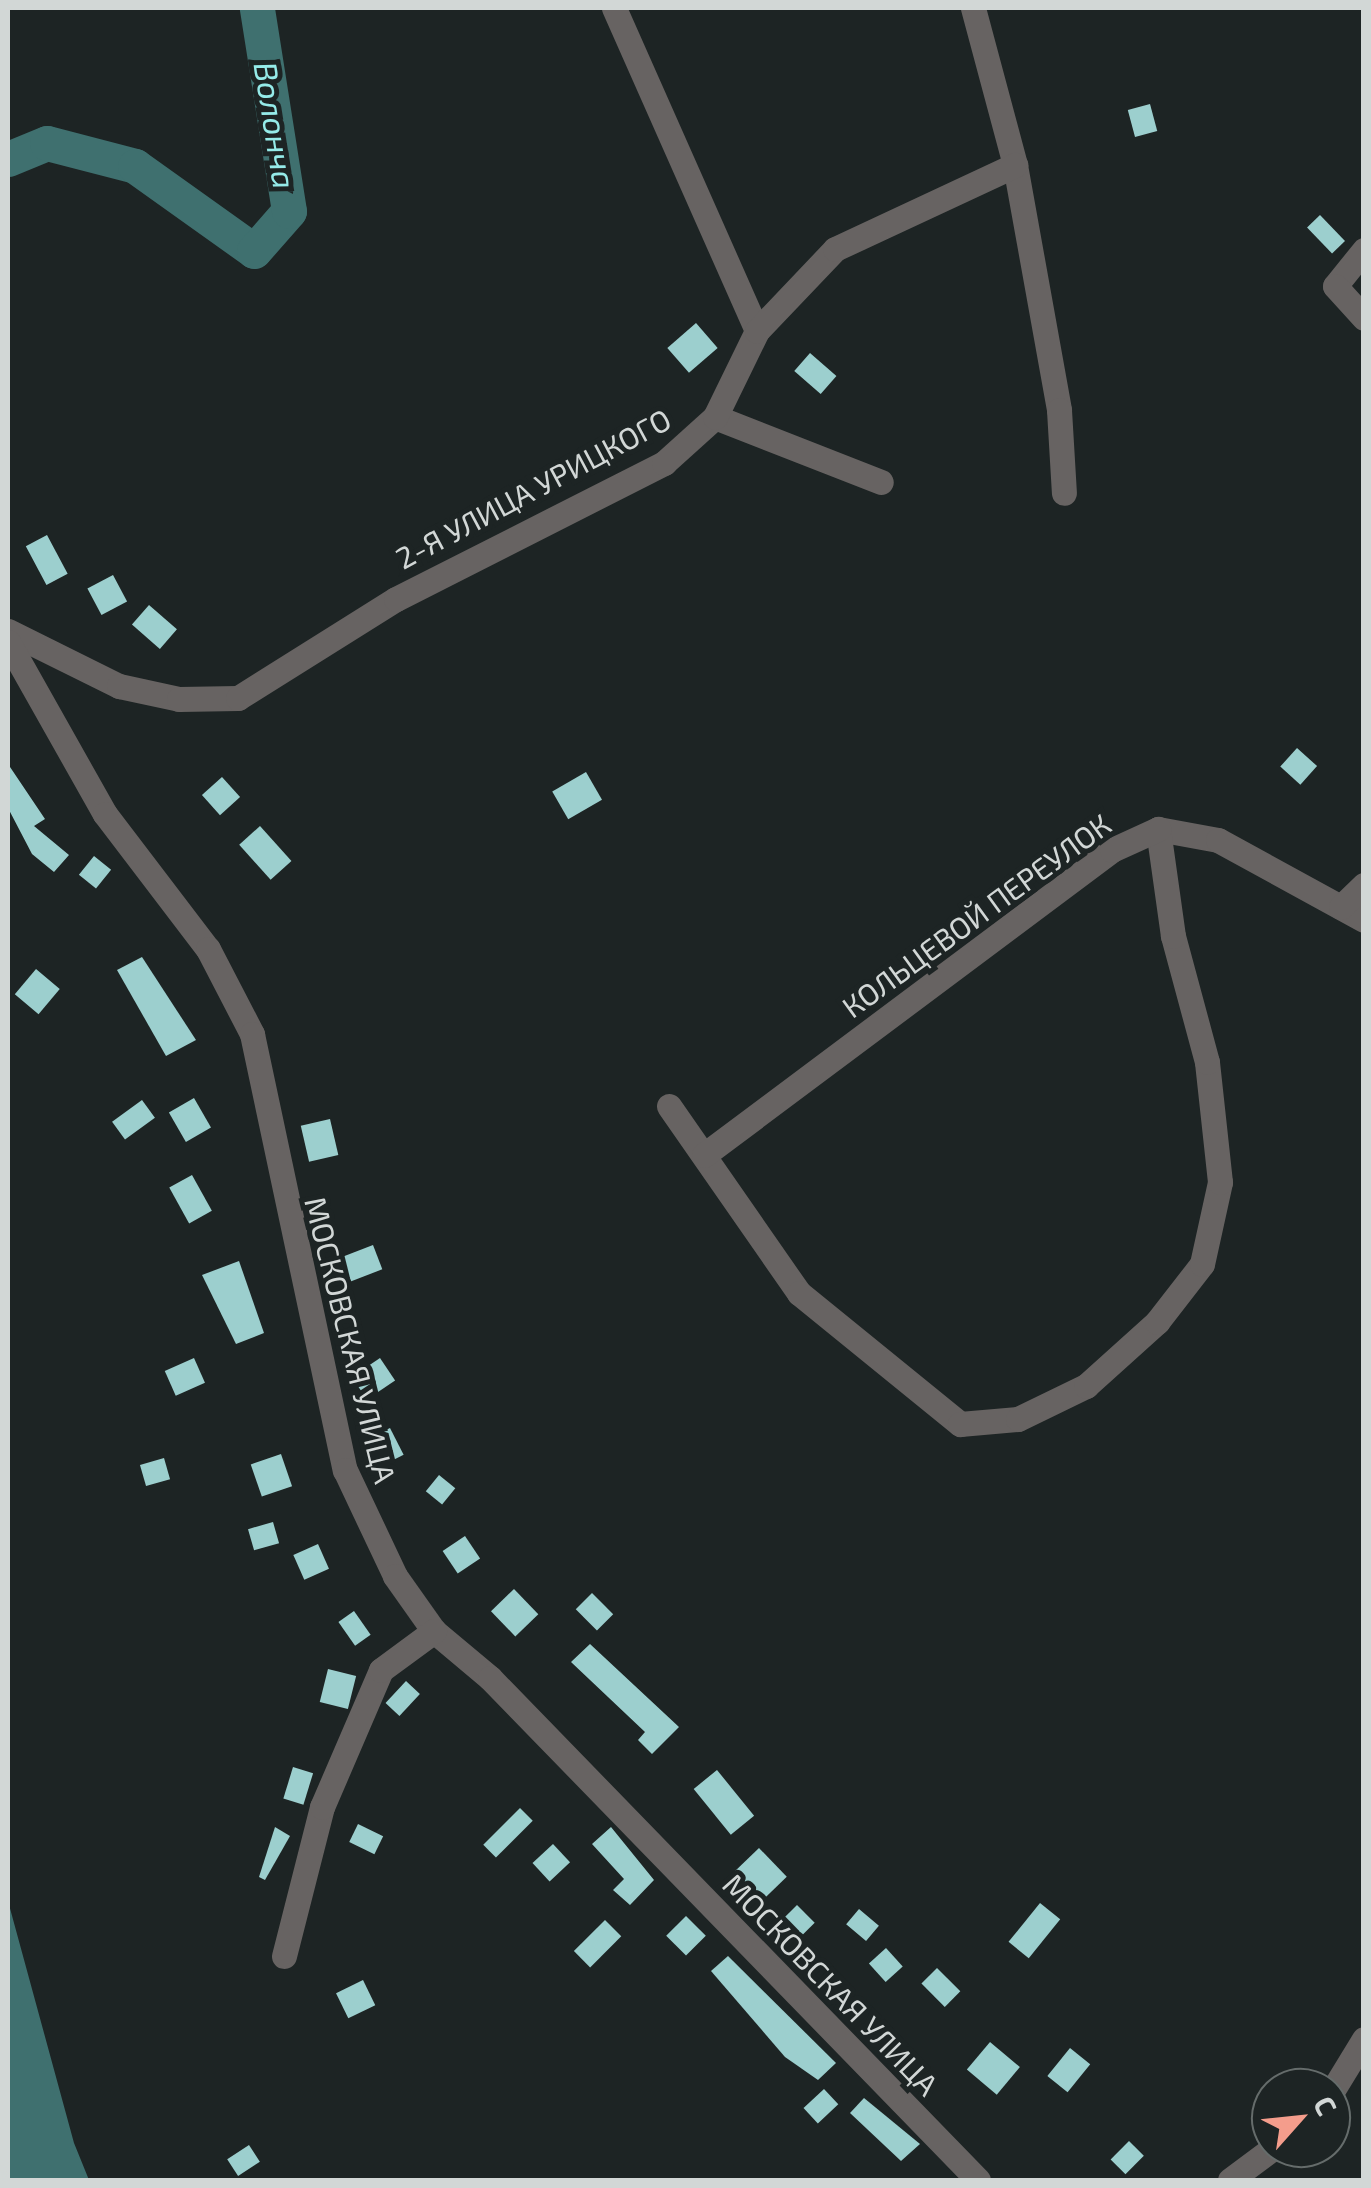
<!DOCTYPE html>
<html>
<head>
<meta charset="utf-8">
<style>
	body { margin:0 }
	#map { position:relative; width:1371px; height:2188px; overflow:hidden; background:#1d2424; font-family:"Exo 2",sans-serif }
	div>[style] { position:absolute }
	.water>* { inset:0; background:#3f706f }
	.river>* { height:35px; margin:-17.5px; padding:0 17.5px; transform-origin:17.5px; border-radius:17.5px; background:#3f706f }
	.building>* { inset:0; background:#9ccfce; transform-origin:0 0 }
	.minor>* { height:25px; margin:-12.5px; padding:0 12.5px; transform-origin:12.5px; border-radius:12.5px; background:#676362 }
	span { translate:-50% -50%; white-space:nowrap; text-align:center; line-height:1.15; -webkit-text-stroke:10px #1d2424; paint-order:stroke }
	.street-label { font-size:30px; color:#d2d7d6 }
	.water-label { font-size:32px; color:#95ebe9; font-style:italic }
	.frame { position:absolute; inset:0; border:10px solid #d2d7d6; pointer-events:none }
	.north { position:absolute; left:1251px; top:2068px; width:100px; height:100px; box-sizing:border-box; background:#1d2424; border:2px solid #656c6b; border-radius:50%; rotate:63deg; font-size:28px; font-weight:700; line-height:40px; text-align:center; color:#d2d7d6 }
	.north::after { content:''; display:block; margin:auto; width:35px; height:45px; background:#f49d8c; clip-path:polygon(50% 0,100% 100%,50% 72%,0 100%) }
</style>
</head>
<body>
<div id="map">
	<div class="water">
		<i style="clip-path:polygon(8px 1901px,74px 2143px,89px 2180px,8px 2180px)"></i>
	</div>
	<div class="river">
		<i style="left:8px;top:159px;width:42px;rotate:-22.3deg"></i>
		<i style="left:47px;top:143px;width:91px;rotate:14.6deg"></i>
		<i style="left:135px;top:166px;width:146px;rotate:35.5deg"></i>
		<i style="left:254px;top:251px;width:53px;rotate:-48.8deg"></i>
		<i style="left:289px;top:211px;width:206px;rotate:-99deg"></i>
	</div>
	<div class="building">
		<i style="left:1150px;top:104px;width:28px;height:23px;rotate:75deg"></i>
		<i style="left:1320px;top:215px;width:36px;height:18px;rotate:46deg"></i>
		<i style="left:696px;top:323px;width:33px;height:38px;rotate:49deg"></i>
		<i style="left:810px;top:353px;width:35px;height:24px;rotate:41deg"></i>
		<i style="left:47px;top:535px;width:44px;height:24px;rotate:62deg"></i>
		<i style="left:113px;top:575px;width:30px;height:29px;rotate:62deg"></i>
		<i style="left:149px;top:605px;width:37px;height:26px;rotate:41deg"></i>
		<i style="left:1297px;top:748px;width:27px;height:25px;rotate:42deg"></i>
		<i style="clip-path:polygon(8px 764px,45px 819px,34px 826px,69px 855px,54px 872px,32px 854px,8px 808px)"></i>
		<i style="left:586px;top:772px;width:32px;height:39px;rotate:60deg"></i>
		<i style="left:222px;top:777px;width:27px;height:27px;rotate:48deg"></i>
		<i style="left:260px;top:826px;width:47px;height:28px;rotate:48deg"></i>
		<i style="left:94px;top:856px;width:22px;height:24px;rotate:39deg"></i>
		<i style="clip-path:polygon(142px 957px,196px 1040px,166px 1056px,117px 970px)"></i>
		<i style="left:36px;top:969px;width:31px;height:33px;rotate:40deg"></i>
		<i style="left:194px;top:1098px;width:34px;height:29px;rotate:60deg"></i>
		<i style="left:142px;top:1100px;width:22px;height:37px;rotate:54deg"></i>
		<i style="left:330px;top:1119px;width:37px;height:30px;rotate:77deg"></i>
		<i style="left:192px;top:1175px;width:41px;height:26px;rotate:61deg"></i>
		<i style="left:373px;top:1245px;width:26px;height:36px;rotate:69deg"></i>
		<i style="clip-path:polygon(239px 1261px,264px 1333px,236px 1344px,202px 1275px)"></i>
		<i style="left:194px;top:1358px;width:27px;height:32px;rotate:66deg"></i>
		<i style="left:380px;top:1358px;width:27px;height:34px;rotate:56deg"></i>
		<i style="left:390px;top:1428px;width:30px;height:20px;rotate:63deg"></i>
		<i style="left:281px;top:1454px;width:34px;height:32px;rotate:71deg"></i>
		<i style="left:164px;top:1458px;width:22px;height:25px;rotate:74deg"></i>
		<i style="left:439px;top:1475px;width:21px;height:21px;rotate:39deg"></i>
		<i style="left:273px;top:1522px;width:22px;height:26px;rotate:74deg"></i>
		<i style="left:465px;top:1536px;width:27px;height:27px;rotate:56deg"></i>
		<i style="left:318px;top:1544px;width:27px;height:27px;rotate:66deg"></i>
		<i style="left:514px;top:1589px;width:35px;height:32px;rotate:46deg"></i>
		<i style="left:592px;top:1593px;width:30px;height:23px;rotate:45deg"></i>
		<i style="left:354px;top:1611px;width:29px;height:19px;rotate:55deg"></i>
		<i style="clip-path:polygon(590px 1644px,679px 1727px,652px 1754px,638px 1740px,645px 1732px,571px 1662px)"></i>
		<i style="left:328px;top:1669px;width:29px;height:34px;rotate:14deg"></i>
		<i style="left:406px;top:1681px;width:19px;height:30px;rotate:43deg"></i>
		<i style="left:293px;top:1767px;width:21px;height:33px;rotate:17deg"></i>
		<i style="left:717px;top:1770px;width:59px;height:30px;rotate:51deg"></i>
		<i style="left:520px;top:1808px;width:18px;height:52px;rotate:45deg"></i>
		<i style="left:358px;top:1824px;width:28px;height:20px;rotate:26deg"></i>
		<i style="clip-path:polygon(275px 1827px,290px 1836px,265px 1880px,259px 1877px)"></i>
		<i style="clip-path:polygon(611px 1827px,654px 1880px,630px 1905px,613px 1890px,624px 1879px,592px 1844px)"></i>
		<i style="left:553px;top:1844px;width:25px;height:28px;rotate:47deg"></i>
		<i style="left:759px;top:1848px;width:40px;height:35px;rotate:46deg"></i>
		<i style="left:1040px;top:1903px;width:26px;height:50px;rotate:39deg"></i>
		<i style="left:797px;top:1905px;width:25px;height:22px;rotate:45deg"></i>
		<i style="left:859px;top:1909px;width:26px;height:20px;rotate:40deg"></i>
		<i style="left:686px;top:1916px;width:28px;height:28px;rotate:45deg"></i>
		<i style="left:605px;top:1920px;width:23px;height:44px;rotate:45deg"></i>
		<i style="left:886px;top:1948px;width:25px;height:23px;rotate:48deg"></i>
		<i style="clip-path:polygon(728px 1956px,836px 2063px,818px 2080px,785px 2057px,711px 1971px)"></i>
		<i style="left:937px;top:1968px;width:33px;height:22px;rotate:45deg"></i>
		<i style="left:363px;top:1980px;width:28px;height:30px;rotate:64deg"></i>
		<i style="left:990px;top:2042px;width:39px;height:36px;rotate:40deg"></i>
		<i style="left:1070px;top:2048px;width:26px;height:36px;rotate:39deg"></i>
		<i style="left:824px;top:2089px;width:21px;height:28px;rotate:47deg"></i>
		<i style="clip-path:polygon(864px 2098px,920px 2144px,901px 2161px,850px 2113px)"></i>
		<i style="left:1129px;top:2141px;width:21px;height:26px;rotate:45deg"></i>
		<i style="left:249px;top:2145px;width:20px;height:26px;rotate:57deg"></i>
	</div>
	<div class="minor">
		<i style="left:614px;top:8px;width:353px;rotate:66.1deg"></i>
		<i style="left:973px;top:8px;width:163px;rotate:75deg"></i>
		<i style="left:1015px;top:165px;width:249px;rotate:79.8deg"></i>
		<i style="left:1059px;top:410px;width:83px;rotate:86.6deg"></i>
		<i style="left:1364px;top:250px;width:46px;rotate:128.9deg"></i>
		<i style="left:1335px;top:286px;width:43px;rotate:47.8deg"></i>
		<i style="left:715px;top:417px;width:178px;rotate:21.4deg"></i>
		<i style="left:8px;top:631px;width:124px;rotate:26.4deg"></i>
		<i style="left:119px;top:686px;width:61px;rotate:12.2deg"></i>
		<i style="left:179px;top:699px;width:59px;rotate:-1deg"></i>
		<i style="left:238px;top:698px;width:186px;rotate:-32.1deg"></i>
		<i style="left:396px;top:599px;width:301px;rotate:-26.9deg"></i>
		<i style="left:664px;top:463px;width:69px;rotate:-42deg"></i>
		<i style="left:715px;top:417px;width:96px;rotate:-64deg"></i>
		<i style="left:757px;top:331px;width:113px;rotate:-46.4deg"></i>
		<i style="left:835px;top:249px;width:199px;rotate:-25deg"></i>
		<i style="left:8px;top:642px;width:197px;rotate:60.6deg"></i>
		<i style="left:105px;top:814px;width:170px;rotate:52.7deg"></i>
		<i style="left:208px;top:949px;width:96px;rotate:62.6deg"></i>
		<i style="left:252px;top:1034px;width:446px;rotate:78deg"></i>
		<i style="left:345px;top:1470px;width:117px;rotate:64.7deg"></i>
		<i style="left:395px;top:1576px;width:67px;rotate:54.7deg"></i>
		<i style="left:434px;top:1631px;width:73px;rotate:40deg"></i>
		<i style="left:490px;top:1678px;width:700px;rotate:45.81deg"></i>
		<i style="left:1158px;top:829px;width:61px;rotate:10.4deg"></i>
		<i style="left:1218px;top:840px;width:166px;rotate:28.7deg"></i>
		<i style="left:1341px;top:907px;width:32px;rotate:-44deg"></i>
		<i style="left:669px;top:1106px;width:228px;rotate:55.2deg"></i>
		<i style="left:799px;top:1293px;width:208px;rotate:39.1deg"></i>
		<i style="left:960px;top:1424px;width:58px;rotate:-4.9deg"></i>
		<i style="left:1018px;top:1419px;width:76px;rotate:-25.9deg"></i>
		<i style="left:1086px;top:1386px;width:96px;rotate:-42deg"></i>
		<i style="left:1157px;top:1322px;width:73px;rotate:-52.2deg"></i>
		<i style="left:1202px;top:1264px;width:84px;rotate:-77.6deg"></i>
		<i style="left:1220px;top:1182px;width:121px;rotate:-96.2deg"></i>
		<i style="left:1207px;top:1062px;width:131px;rotate:-105.1deg"></i>
		<i style="left:1173px;top:936px;width:108px;rotate:-98deg"></i>
		<i style="left:704px;top:1155px;width:509px;rotate:-36.78deg"></i>
		<i style="left:1112px;top:850px;width:51px;rotate:-24.5deg"></i>
		<i style="left:284px;top:1956px;width:154px;rotate:-75.7deg"></i>
		<i style="left:322px;top:1807px;width:149px;rotate:-66.7deg"></i>
		<i style="left:381px;top:1670px;width:66px;rotate:-36.3deg"></i>
		<i style="left:1331px;top:2093px;width:63px;rotate:-58.6deg"></i>
		<i style="left:1230px;top:2180px;width:54px;rotate:-36.7deg"></i>
	</div>
	<div class="street-label">
		<span style="left:533px;top:488px;rotate:-28deg">2-Я УЛИЦА УРИЦКОГО</span>
		<span style="left:976px;top:915px;rotate:-36deg">КОЛЬЦЕВОЙ ПЕРЕУЛОК</span>
		<span style="left:351px;top:1340px;rotate:76deg">МОСКОВСКАЯ УЛИЦА</span>
		<span style="left:831px;top:1984px;rotate:46deg">МОСКОВСКАЯ УЛИЦА</span>
	</div>
	<div class="water-label">
		<span style="left:276px;top:125px;rotate:81deg">Волонча</span>
	</div>
	<div class="frame"></div>
	<div class="north">С</div>
</div>
</body>
</html>
